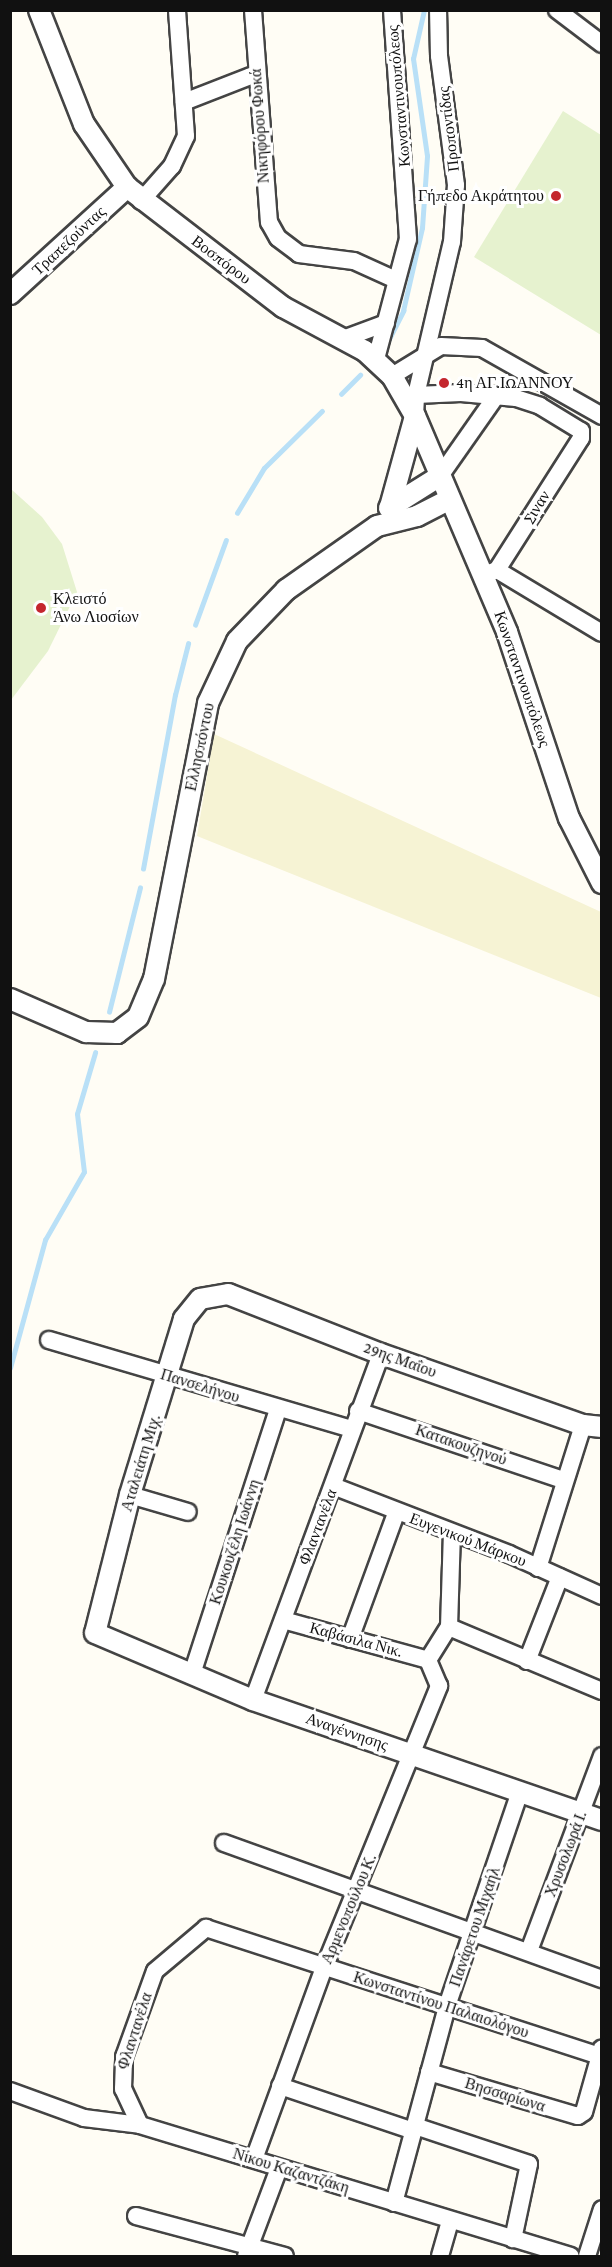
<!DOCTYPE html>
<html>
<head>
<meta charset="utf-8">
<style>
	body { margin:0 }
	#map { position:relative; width:612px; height:2267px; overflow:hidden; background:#fffdf5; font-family:"Crimson Pro",serif }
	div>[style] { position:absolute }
	.farmland>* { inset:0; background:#f6f3d4 }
	.pitch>* { inset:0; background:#e6f2cf }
	.stream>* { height:4.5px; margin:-2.25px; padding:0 2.25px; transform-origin:2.25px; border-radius:2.25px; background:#b9e0f7 }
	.roads { filter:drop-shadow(2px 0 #444) drop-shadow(-2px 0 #444) drop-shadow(0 2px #444) drop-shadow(0 -2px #444) }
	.minor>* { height:16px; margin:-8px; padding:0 8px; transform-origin:8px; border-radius:8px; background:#fff }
	.tertiary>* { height:20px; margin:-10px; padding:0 10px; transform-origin:10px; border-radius:10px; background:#fff }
	.dots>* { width:16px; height:16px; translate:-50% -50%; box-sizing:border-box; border:3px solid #fff; border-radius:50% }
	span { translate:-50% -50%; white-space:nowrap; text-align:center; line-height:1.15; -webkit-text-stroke:6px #fff; paint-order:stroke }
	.street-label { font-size:16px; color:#111 }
	.poi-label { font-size:16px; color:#111 }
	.right { translate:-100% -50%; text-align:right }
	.left { translate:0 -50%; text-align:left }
	.frame { position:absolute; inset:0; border:12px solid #111; pointer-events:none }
</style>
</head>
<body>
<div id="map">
	<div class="farmland">
		<i style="clip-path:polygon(214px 734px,601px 912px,601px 998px,197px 836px)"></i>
	</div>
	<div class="pitch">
		<i style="clip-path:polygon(563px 111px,601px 135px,601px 335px,474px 257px)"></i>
		<i style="clip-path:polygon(11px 489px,42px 517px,62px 544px,77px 592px,48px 651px,11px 700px)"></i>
	</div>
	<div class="stream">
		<i style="left:388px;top:341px;width:34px;rotate:-63deg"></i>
		<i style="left:403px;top:311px;width:85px;rotate:-77.1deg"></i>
		<i style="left:422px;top:228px;width:72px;rotate:-86deg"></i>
		<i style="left:427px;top:156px;width:98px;rotate:-98.2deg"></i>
		<i style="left:413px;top:59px;width:50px;rotate:-77.3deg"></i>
		<i style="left:341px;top:394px;width:27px;rotate:-45deg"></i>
		<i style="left:237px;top:513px;width:52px;rotate:-59deg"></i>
		<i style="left:264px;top:468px;width:81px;rotate:-44.5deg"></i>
		<i style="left:195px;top:625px;width:90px;rotate:-70deg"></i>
		<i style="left:143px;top:869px;width:177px;rotate:-79.6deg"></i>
		<i style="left:175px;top:695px;width:53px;rotate:-75.7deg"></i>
		<i style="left:109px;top:1012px;width:128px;rotate:-76deg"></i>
		<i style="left:10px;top:1368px;width:133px;rotate:-74.7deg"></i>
		<i style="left:45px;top:1240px;width:78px;rotate:-60.2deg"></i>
		<i style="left:84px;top:1172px;width:58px;rotate:-96.9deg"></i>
		<i style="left:77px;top:1114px;width:64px;rotate:-73.6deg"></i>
	</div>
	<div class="roads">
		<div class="minor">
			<i style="left:253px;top:10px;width:213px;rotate:85.7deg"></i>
			<i style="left:269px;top:222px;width:18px;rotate:61deg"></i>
			<i style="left:278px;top:238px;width:26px;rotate:37deg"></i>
			<i style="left:299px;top:254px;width:55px;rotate:7.3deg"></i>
			<i style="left:354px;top:261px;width:46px;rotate:24.3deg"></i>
			<i style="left:557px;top:10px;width:56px;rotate:37.1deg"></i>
			<i style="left:184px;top:102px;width:77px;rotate:-21.3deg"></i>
			<i style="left:141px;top:201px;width:47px;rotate:-48.5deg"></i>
			<i style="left:172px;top:166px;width:33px;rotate:-65deg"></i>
			<i style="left:186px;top:136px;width:126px;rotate:-94.1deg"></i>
			<i style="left:343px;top:339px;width:46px;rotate:-20.4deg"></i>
			<i style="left:376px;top:359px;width:124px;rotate:-75.1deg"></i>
			<i style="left:408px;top:239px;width:230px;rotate:-94deg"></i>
			<i style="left:392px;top:376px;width:57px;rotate:-31.5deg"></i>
			<i style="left:441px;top:346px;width:41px;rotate:2.8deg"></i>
			<i style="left:482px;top:348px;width:138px;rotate:29.5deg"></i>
			<i style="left:416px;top:395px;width:45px;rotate:-2.5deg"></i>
			<i style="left:461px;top:393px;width:55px;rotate:5.2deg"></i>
			<i style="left:516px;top:398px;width:25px;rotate:18deg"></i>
			<i style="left:540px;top:406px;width:48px;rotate:31.4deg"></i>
			<i style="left:581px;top:431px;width:7px;rotate:90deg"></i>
			<i style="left:581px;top:438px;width:156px;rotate:122.5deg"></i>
			<i style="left:497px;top:570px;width:15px;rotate:160deg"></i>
			<i style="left:415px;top:416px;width:21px;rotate:-87deg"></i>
			<i style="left:416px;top:395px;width:157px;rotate:-76.8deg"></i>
			<i style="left:452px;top:242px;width:57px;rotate:-86deg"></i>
			<i style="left:456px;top:185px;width:130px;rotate:-97.5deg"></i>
			<i style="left:439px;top:56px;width:46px;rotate:-91.2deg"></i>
			<i style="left:440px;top:476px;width:99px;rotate:-54.9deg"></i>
			<i style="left:497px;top:570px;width:122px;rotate:31deg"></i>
			<i style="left:49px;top:1340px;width:315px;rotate:16.4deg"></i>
			<i style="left:358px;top:1411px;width:216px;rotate:18.6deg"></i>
			<i style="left:333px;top:1486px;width:189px;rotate:21.1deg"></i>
			<i style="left:509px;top:1554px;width:102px;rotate:24.3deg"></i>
			<i style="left:130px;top:1495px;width:60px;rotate:16.3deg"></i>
			<i style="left:538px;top:1568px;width:150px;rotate:-72.5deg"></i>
			<i style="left:283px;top:1620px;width:150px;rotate:15.4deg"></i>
			<i style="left:449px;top:1627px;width:166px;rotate:22.7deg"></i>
			<i style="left:350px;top:1639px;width:134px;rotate:-69.9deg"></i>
			<i style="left:428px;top:1660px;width:39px;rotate:-58deg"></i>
			<i style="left:449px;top:1627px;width:93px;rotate:-88.2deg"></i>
			<i style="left:527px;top:1661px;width:90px;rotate:-68.6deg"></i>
			<i style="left:192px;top:1674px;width:279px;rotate:-72deg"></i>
			<i style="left:253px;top:1700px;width:369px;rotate:-69.7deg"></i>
			<i style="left:224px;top:1843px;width:402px;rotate:19.8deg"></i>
			<i style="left:529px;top:1951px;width:208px;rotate:-69.5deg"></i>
			<i style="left:429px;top:2072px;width:155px;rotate:16.5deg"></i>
			<i style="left:578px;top:2116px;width:7px;rotate:-34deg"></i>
			<i style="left:584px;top:2112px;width:66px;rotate:-74.3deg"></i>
			<i style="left:280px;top:2086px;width:141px;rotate:18.6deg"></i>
			<i style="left:10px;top:2091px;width:79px;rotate:20deg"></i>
			<i style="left:84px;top:2118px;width:56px;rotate:7.1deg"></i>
			<i style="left:140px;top:2125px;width:450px;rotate:16.9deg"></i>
			<i style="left:140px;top:2125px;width:40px;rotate:-115deg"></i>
			<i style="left:123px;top:2089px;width:32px;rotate:-88deg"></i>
			<i style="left:124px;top:2057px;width:91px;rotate:-70.2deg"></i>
			<i style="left:155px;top:1971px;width:67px;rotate:-40.1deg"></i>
			<i style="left:206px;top:1928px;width:416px;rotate:18deg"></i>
			<i style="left:415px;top:2126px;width:120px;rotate:18.4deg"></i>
			<i style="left:529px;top:2164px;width:77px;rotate:102deg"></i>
			<i style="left:254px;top:2159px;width:203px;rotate:-69.9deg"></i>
			<i style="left:324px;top:1968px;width:305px;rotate:-67.8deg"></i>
			<i style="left:439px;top:1686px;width:28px;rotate:-113deg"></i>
			<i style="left:394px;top:2203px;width:204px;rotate:-74.9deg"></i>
			<i style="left:447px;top:2006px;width:227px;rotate:-71.2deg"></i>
			<i style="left:136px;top:2216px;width:154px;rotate:15deg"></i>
			<i style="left:246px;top:2256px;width:94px;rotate:-69.4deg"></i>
			<i style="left:440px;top:2256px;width:37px;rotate:-74deg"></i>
			<i style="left:587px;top:2256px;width:49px;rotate:-72.3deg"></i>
		</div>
		<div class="tertiary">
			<i style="left:39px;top:10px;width:123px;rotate:68.5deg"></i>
			<i style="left:84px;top:124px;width:76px;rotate:55.7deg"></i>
			<i style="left:127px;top:187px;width:197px;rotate:37.6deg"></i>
			<i style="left:283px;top:307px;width:93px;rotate:28.2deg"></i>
			<i style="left:365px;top:351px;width:37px;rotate:43deg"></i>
			<i style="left:392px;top:376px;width:46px;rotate:60.1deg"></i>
			<i style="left:415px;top:416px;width:235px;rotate:66.9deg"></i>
			<i style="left:507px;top:632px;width:196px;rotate:71.6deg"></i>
			<i style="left:569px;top:818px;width:73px;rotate:63.1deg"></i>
			<i style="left:10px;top:294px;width:159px;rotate:-42.4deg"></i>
			<i style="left:390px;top:507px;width:94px;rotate:-74.6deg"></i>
			<i style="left:389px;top:508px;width:60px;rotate:-32.1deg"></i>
			<i style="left:10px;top:999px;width:83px;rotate:23.5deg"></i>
			<i style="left:86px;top:1032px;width:31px;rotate:2deg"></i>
			<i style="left:117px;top:1033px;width:26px;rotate:-37deg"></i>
			<i style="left:138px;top:1017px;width:41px;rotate:-67.2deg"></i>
			<i style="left:154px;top:979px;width:281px;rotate:-78.9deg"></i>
			<i style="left:208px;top:703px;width:68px;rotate:-64.9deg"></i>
			<i style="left:237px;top:641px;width:71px;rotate:-46.1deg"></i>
			<i style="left:286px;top:590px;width:111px;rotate:-35.1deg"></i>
			<i style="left:377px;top:526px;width:41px;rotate:-14deg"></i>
			<i style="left:417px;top:516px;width:36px;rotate:-27deg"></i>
			<i style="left:602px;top:1427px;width:19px;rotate:-174deg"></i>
			<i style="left:583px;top:1425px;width:214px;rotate:-160.6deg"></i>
			<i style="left:381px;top:1354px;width:164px;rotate:-158.6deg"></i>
			<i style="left:228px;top:1294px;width:28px;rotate:170deg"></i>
			<i style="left:200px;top:1299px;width:26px;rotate:129deg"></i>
			<i style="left:184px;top:1319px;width:184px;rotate:107.1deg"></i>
			<i style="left:130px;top:1495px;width:142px;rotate:104.2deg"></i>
			<i style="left:95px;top:1633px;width:172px;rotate:23deg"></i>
			<i style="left:253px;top:1700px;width:369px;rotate:19deg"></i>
		</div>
	</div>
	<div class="dots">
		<i style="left:556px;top:196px;background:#c4262e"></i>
		<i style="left:444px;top:383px;background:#c4262e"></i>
		<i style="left:41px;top:608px;background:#c4262e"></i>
	</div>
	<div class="street-label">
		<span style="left:399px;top:96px;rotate:-95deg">Κωνσταντινουπόλεως</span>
		<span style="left:260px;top:126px;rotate:-94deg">Νικηφόρου Φωκά</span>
		<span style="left:449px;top:129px;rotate:-97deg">Προποντίδας</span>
		<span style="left:69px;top:241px;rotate:-43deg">Τραπεζούντας</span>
		<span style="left:221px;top:260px;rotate:37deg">Βοσπόρου</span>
		<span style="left:537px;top:507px;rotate:-57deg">Σιναν</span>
		<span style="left:522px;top:679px;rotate:71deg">Κωνσταντινουπόλεως</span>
		<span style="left:200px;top:747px;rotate:-78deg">Ελλησπόντου</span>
		<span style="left:400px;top:1360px;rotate:20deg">29ης Μαΐου</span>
		<span style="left:200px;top:1386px;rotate:17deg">Πανσελήνου</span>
		<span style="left:461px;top:1445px;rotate:19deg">Κατακουζηνού</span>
		<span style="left:141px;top:1463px;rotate:-73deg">Αταλειάτη Μιχ.</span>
		<span style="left:318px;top:1527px;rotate:-69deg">Φλαντανέλα</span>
		<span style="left:468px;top:1540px;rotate:21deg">Ευγενικού Μάρκου</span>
		<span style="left:235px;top:1542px;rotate:-72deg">Κουκουζέλη Ιωάννη</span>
		<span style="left:356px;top:1640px;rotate:15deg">Καβάσιλα Νικ.</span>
		<span style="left:347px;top:1732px;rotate:19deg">Αναγέννησης</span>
		<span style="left:566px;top:1854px;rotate:-69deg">Χρυσολωρά Ι.</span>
		<span style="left:349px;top:1909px;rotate:-67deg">Αρμενοπούλου Κ.</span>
		<span style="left:475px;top:1927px;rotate:-71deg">Πανάρετου Μιχαήλ</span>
		<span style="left:441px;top:2005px;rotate:18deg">Κωνσταντίνου Παλαιολόγου</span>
		<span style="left:135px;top:2031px;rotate:-72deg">Φλαντανέλα</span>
		<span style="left:505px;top:2095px;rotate:17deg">Βησσαρίωνα</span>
		<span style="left:291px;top:2171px;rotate:17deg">Νίκου Καζαντζάκη</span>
	</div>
	<div class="poi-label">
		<span class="right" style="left:544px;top:196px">Γήπεδο Ακράτητου</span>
		<span class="left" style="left:456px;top:383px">4η ΑΓ.ΙΩΑΝΝΟΥ</span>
		<span class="left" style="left:53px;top:608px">Κλειστό<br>Άνω Λιοσίων</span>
	</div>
	<div class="frame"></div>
</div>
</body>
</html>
